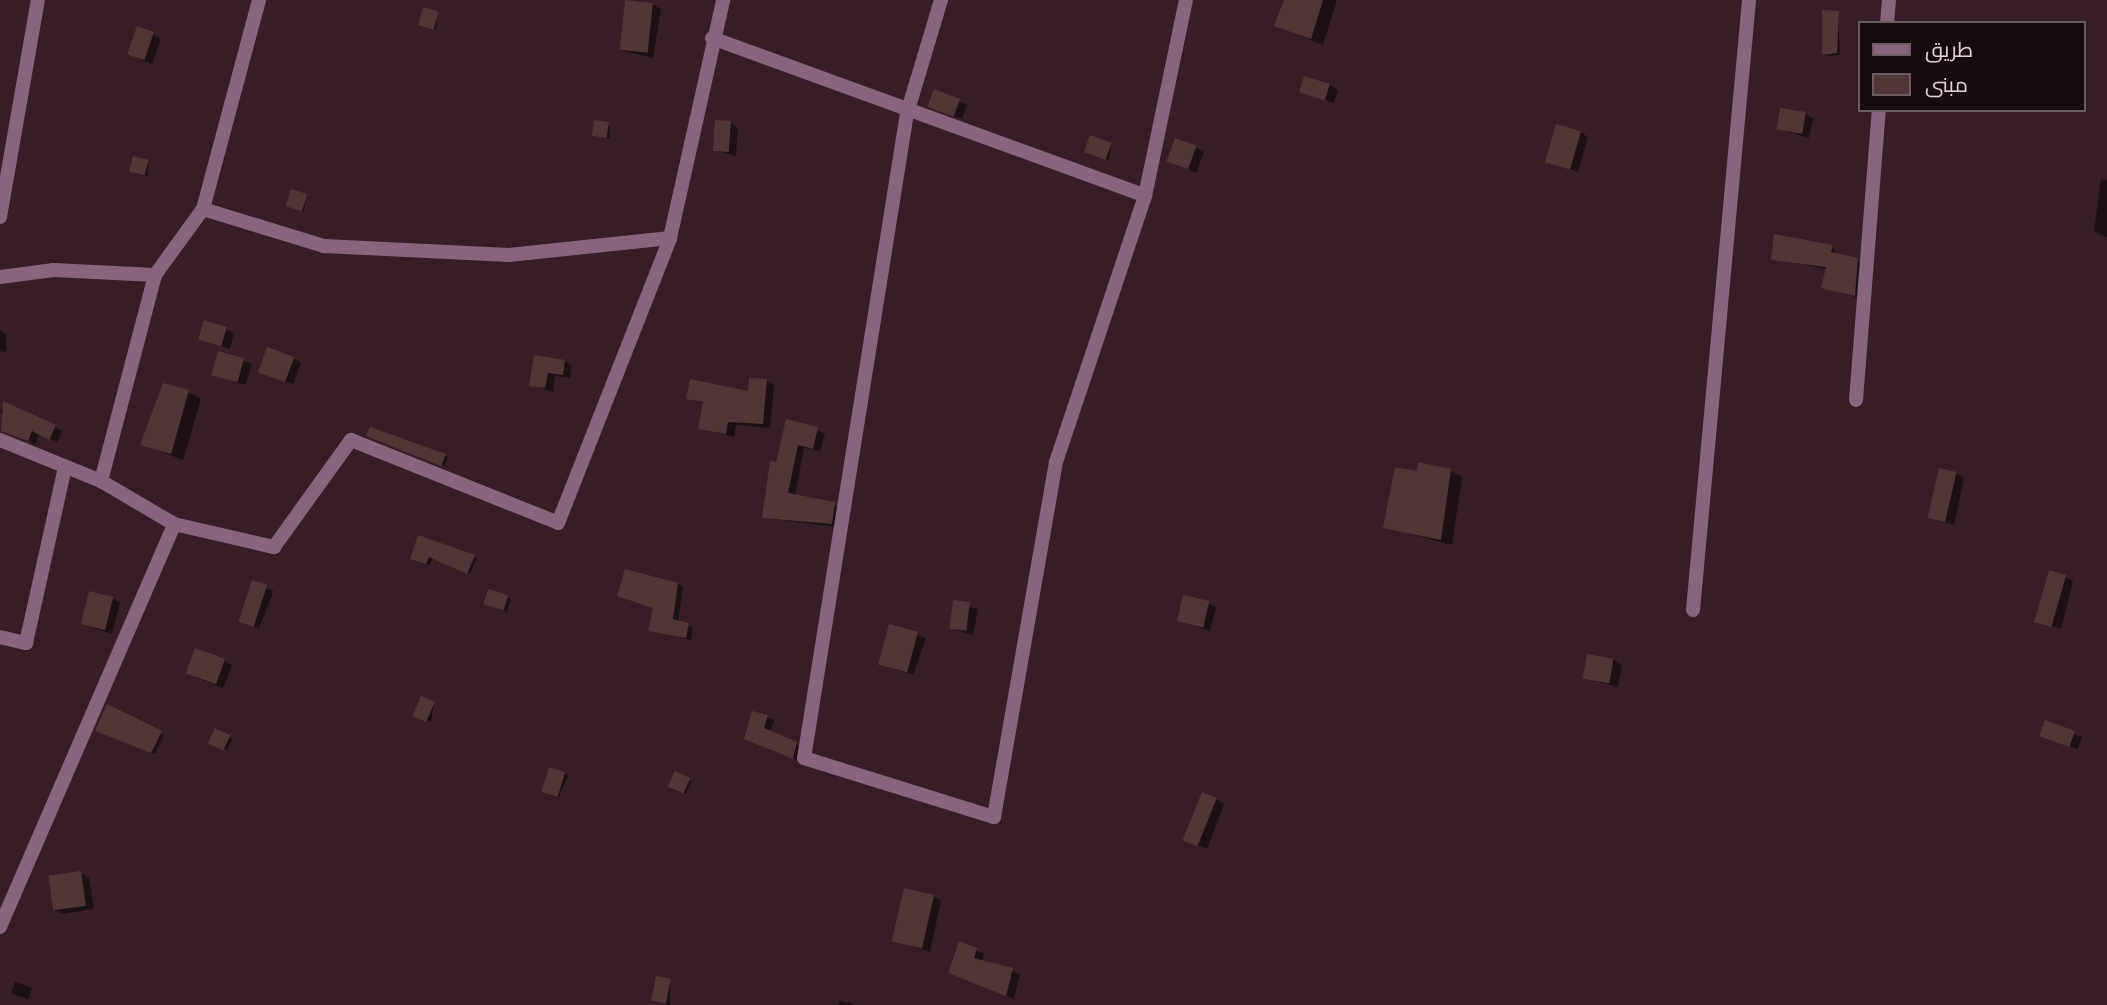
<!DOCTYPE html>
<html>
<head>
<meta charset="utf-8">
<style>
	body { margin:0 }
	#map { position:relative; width:2107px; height:1005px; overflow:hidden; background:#351e26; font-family:Overpass,Cairo,sans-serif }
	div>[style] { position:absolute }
	.shadow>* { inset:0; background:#0007; transform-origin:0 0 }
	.building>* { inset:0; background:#513638; transform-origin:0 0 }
	.street>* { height:14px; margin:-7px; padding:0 7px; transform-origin:7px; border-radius:7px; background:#87657c }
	span { translate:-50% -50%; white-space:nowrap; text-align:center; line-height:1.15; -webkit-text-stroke:5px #160c0f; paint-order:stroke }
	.legend { position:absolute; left:1858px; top:21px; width:228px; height:91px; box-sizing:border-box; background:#160c0f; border:2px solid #685c5f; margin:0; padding:9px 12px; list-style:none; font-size:21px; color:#e3d3d8 }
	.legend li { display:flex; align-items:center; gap:14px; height:35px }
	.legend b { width:35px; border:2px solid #685c5f }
</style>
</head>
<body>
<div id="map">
	<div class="shadow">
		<i style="clip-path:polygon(1285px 0,1337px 0,1323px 45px,1277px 26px)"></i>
		<i style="clip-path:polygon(653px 5px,661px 9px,653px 58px,620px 50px)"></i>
		<i style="clip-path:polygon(437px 12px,436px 30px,423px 26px)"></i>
		<i style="clip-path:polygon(1838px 12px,1840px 55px,1827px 56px,1824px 54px)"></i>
		<i style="clip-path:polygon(153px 34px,161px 39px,152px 64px,136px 58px)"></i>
		<i style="clip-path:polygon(1330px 85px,1338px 90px,1334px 103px,1301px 91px)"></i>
		<i style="clip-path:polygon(959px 101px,967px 105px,962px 119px,938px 110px)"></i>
		<i style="clip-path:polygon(1805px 114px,1813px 118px,1809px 138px,1778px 129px)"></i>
		<i style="clip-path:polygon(731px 123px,738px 128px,736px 156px,714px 150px)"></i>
		<i style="clip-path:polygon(609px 124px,610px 139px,593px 135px)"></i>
		<i style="clip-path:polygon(1580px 132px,1588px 137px,1578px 172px,1548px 161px)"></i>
		<i style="clip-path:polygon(1111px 145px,1109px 160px,1087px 152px)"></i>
		<i style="clip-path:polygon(1196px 148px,1204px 152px,1196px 173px,1173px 162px)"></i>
		<i style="clip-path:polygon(148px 162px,148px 177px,134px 173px)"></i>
		<i style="clip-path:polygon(2101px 179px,2107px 180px,2107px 237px,2094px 231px)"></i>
		<i style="clip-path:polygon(306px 196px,304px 212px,290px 207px)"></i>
		<i style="clip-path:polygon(1832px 246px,1838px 256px,1865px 264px,1862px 299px,1823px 287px,1827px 269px,1773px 259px)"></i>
		<i style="clip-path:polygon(226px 329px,234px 333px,230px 349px,200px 338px)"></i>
		<i style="clip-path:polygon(0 330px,6px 334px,6px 352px,0 351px)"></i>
		<i style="left:219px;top:353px;width:35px;height:22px;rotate:18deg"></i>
		<i style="clip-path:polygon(293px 358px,301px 363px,293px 384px,260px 371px)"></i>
		<i style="clip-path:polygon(564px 361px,572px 366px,570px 378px,555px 376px,553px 392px,531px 385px)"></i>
		<i style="clip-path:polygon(766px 381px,774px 385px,770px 428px,736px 425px,734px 437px,700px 428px,705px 404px,688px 398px,749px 394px)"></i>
		<i style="clip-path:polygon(188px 392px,201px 399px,183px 460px,142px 444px)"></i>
		<i style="clip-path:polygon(4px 403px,62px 431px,57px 442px,40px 434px,35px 444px,10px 434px,9px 417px,0 412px)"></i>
		<i style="clip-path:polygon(788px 421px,825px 433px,820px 451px,804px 448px,795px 496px,841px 507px,838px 527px,764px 518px)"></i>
		<i style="clip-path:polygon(372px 437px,445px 456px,448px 457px,445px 466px)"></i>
		<i style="clip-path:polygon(1451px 471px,1462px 477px,1452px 545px,1385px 527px)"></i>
		<i style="clip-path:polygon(1956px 473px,1964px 478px,1954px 525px,1931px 517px)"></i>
		<i style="clip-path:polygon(419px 537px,477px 558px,470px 574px,432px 558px,430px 565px,415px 560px)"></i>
		<i style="clip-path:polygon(2065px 577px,2073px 581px,2061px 629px,2037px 621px)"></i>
		<i style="left:253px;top:583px;width:22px;height:40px;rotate:21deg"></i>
		<i style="clip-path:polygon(678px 584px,683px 587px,678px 622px,693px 627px,691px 640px,650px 630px)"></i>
		<i style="clip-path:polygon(489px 591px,511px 599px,507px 612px,489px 606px)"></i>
		<i style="clip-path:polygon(112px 598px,120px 603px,112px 634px,83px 624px)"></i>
		<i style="clip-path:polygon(955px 602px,978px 609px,973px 635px,950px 628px)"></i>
		<i style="clip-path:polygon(1208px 603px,1216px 607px,1210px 631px,1178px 620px)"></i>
		<i style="left:891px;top:626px;width:37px;height:39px;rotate:19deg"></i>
		<i style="clip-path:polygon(1614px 660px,1622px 665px,1618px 687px,1585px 678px)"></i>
		<i style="clip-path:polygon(224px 661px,232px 665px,223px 688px,195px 677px)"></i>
		<i style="clip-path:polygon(434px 703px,431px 722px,419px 717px)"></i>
		<i style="clip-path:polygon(108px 706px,164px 735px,155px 754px,100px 732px)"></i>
		<i style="clip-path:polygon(767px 717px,774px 720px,770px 733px,799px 746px,799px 761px,752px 742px)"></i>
		<i style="left:2047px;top:723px;width:38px;height:13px;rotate:22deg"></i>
		<i style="left:215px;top:731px;width:19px;height:12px;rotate:25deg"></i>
		<i style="clip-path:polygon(550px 769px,568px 776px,559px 797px,546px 792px)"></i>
		<i style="left:676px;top:773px;width:18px;height:14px;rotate:27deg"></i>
		<i style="clip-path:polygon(1216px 799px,1224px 804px,1207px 849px,1186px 840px)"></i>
		<i style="clip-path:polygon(81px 873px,89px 878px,94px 909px,63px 914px,55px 910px)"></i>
		<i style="clip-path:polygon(933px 896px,941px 901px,930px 952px,894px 941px)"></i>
		<i style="clip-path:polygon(961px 944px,984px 954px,982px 962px,1020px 974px,1014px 999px,958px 976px)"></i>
		<i style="clip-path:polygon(670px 981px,670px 1005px,653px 1000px)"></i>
		<i style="left:15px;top:982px;width:18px;height:12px;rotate:19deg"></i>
		<i style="clip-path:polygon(839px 1001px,852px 1003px,855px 1005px,838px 1005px)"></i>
	</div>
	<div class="building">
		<i style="left:625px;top:0;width:28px;height:50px;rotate:6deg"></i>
		<i style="clip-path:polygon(1284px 0,1323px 0,1311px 39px,1274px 26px)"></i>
		<i style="left:423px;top:7px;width:16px;height:19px;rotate:15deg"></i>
		<i style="clip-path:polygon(1822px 10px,1839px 11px,1837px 53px,1822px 55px)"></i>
		<i style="left:137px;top:26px;width:18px;height:30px;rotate:19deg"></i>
		<i style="left:1304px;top:76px;width:27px;height:17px;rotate:17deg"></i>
		<i style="left:934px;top:89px;width:28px;height:19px;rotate:21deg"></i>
		<i style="left:1780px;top:108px;width:26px;height:22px;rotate:9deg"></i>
		<i style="left:594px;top:120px;width:15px;height:16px;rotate:8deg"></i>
		<i style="left:715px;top:120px;width:16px;height:31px;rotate:4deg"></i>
		<i style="left:1556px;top:124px;width:26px;height:40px;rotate:16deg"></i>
		<i style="left:1090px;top:135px;width:23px;height:18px;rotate:20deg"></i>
		<i style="left:1175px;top:138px;width:23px;height:25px;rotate:20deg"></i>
		<i style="left:133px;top:156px;width:16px;height:16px;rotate:14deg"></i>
		<i style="left:291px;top:189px;width:17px;height:18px;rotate:17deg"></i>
		<i style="clip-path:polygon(1774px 234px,1833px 245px,1831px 252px,1858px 258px,1855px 296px,1821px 288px,1826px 267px,1771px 260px)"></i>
		<i style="left:204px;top:320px;width:24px;height:20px;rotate:17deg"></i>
		<i style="left:267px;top:347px;width:29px;height:27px;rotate:20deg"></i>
		<i style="left:218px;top:351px;width:27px;height:25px;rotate:15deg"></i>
		<i style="clip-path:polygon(534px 355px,565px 360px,563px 375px,548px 373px,545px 388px,529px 386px)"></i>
		<i style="clip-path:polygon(749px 378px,767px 379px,763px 424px,728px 422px,726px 434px,698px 429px,703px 402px,686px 399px,690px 379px,748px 391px)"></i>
		<i style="clip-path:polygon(163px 383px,189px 390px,171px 454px,140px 445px)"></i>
		<i style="clip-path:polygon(3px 401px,56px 425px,49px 440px,32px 431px,28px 441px,1px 431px)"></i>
		<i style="clip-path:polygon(786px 419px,818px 427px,813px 449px,798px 445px,788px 493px,835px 502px,832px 524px,762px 518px,770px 461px,776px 462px)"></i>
		<i style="clip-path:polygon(370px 427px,446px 454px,441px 466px,366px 436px)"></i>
		<i style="clip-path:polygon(1418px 462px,1451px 469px,1441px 540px,1383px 528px,1395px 467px,1417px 471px)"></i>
		<i style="left:1939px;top:468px;width:18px;height:51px;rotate:13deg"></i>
		<i style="clip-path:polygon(418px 535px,475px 555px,467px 574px,429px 557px,426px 564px,410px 559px)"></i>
		<i style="clip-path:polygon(625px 569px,678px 583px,673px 619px,689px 623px,686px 638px,648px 631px,653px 608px,617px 596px)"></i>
		<i style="left:2049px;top:570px;width:18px;height:54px;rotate:16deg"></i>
		<i style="left:252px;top:580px;width:16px;height:44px;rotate:18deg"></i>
		<i style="left:488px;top:589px;width:21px;height:16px;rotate:17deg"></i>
		<i style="left:89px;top:591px;width:25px;height:34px;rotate:14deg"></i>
		<i style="left:1183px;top:595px;width:27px;height:27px;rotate:13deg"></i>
		<i style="left:953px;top:600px;width:17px;height:29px;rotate:7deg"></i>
		<i style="left:889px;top:624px;width:30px;height:42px;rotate:15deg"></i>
		<i style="left:195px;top:648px;width:32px;height:27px;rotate:20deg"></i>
		<i style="left:1587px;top:654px;width:27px;height:25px;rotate:10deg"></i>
		<i style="left:421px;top:696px;width:15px;height:22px;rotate:23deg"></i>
		<i style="clip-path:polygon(107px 704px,162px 731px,151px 753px,95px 731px)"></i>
		<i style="clip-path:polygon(752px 711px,768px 715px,764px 728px,797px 742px,793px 759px,744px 739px)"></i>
		<i style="left:2045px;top:720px;width:32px;height:17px;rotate:20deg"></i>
		<i style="left:215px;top:728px;width:17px;height:17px;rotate:25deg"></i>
		<i style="left:549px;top:767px;width:17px;height:26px;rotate:17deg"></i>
		<i style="left:675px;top:771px;width:17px;height:17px;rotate:25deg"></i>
		<i style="left:1202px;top:792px;width:16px;height:52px;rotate:22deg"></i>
		<i style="left:81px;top:871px;width:35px;height:33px;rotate:82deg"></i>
		<i style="left:904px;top:888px;width:31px;height:55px;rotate:13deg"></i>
		<i style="clip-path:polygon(959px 941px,977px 948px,974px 958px,1013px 968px,1006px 996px,948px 973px)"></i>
		<i style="left:656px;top:976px;width:15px;height:25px;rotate:11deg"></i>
	</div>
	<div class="street">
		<i style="left:941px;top:0;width:118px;rotate:106.7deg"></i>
		<i style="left:907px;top:113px;width:653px;rotate:99.07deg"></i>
		<i style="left:804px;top:758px;width:199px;rotate:17.3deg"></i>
		<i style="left:994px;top:817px;width:360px;rotate:-80.1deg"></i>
		<i style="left:1056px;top:462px;width:280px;rotate:-71.5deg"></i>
		<i style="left:1145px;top:196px;width:200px;rotate:-78.2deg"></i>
		<i style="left:1887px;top:23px;width:23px;rotate:-85deg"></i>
		<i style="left:712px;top:38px;width:461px;rotate:20deg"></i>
		<i style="left:203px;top:209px;width:127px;rotate:17deg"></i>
		<i style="left:324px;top:246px;width:185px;rotate:2.8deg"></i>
		<i style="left:509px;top:255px;width:162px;rotate:-6deg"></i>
		<i style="left:0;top:217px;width:220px;rotate:-80.1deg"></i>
		<i style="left:0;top:277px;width:54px;rotate:-7.4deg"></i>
		<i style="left:54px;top:270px;width:101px;rotate:2.8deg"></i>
		<i style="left:1856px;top:400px;width:291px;rotate:-85.5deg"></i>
		<i style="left:0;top:440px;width:109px;rotate:22.1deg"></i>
		<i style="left:101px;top:481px;width:85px;rotate:30.5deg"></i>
		<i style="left:174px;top:524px;width:103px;rotate:13deg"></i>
		<i style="left:274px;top:547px;width:132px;rotate:-54.3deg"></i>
		<i style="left:351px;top:440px;width:223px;rotate:21.8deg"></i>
		<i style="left:558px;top:523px;width:306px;rotate:-68.5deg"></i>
		<i style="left:670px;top:238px;width:244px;rotate:-77.4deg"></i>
		<i style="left:101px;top:481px;width:213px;rotate:-75.3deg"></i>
		<i style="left:155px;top:275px;width:82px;rotate:-54deg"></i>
		<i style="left:203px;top:209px;width:216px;rotate:-75deg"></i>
		<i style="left:1693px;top:610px;width:613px;rotate:-84.75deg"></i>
		<i style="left:0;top:637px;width:27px;rotate:13deg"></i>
		<i style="left:26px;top:643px;width:180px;rotate:-77.5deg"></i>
		<i style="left:0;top:927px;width:439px;rotate:-66.6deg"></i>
	</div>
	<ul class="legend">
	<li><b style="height:9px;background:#87657c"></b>طريق</li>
	<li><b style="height:19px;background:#513638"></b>مبنى</li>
	</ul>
</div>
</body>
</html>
